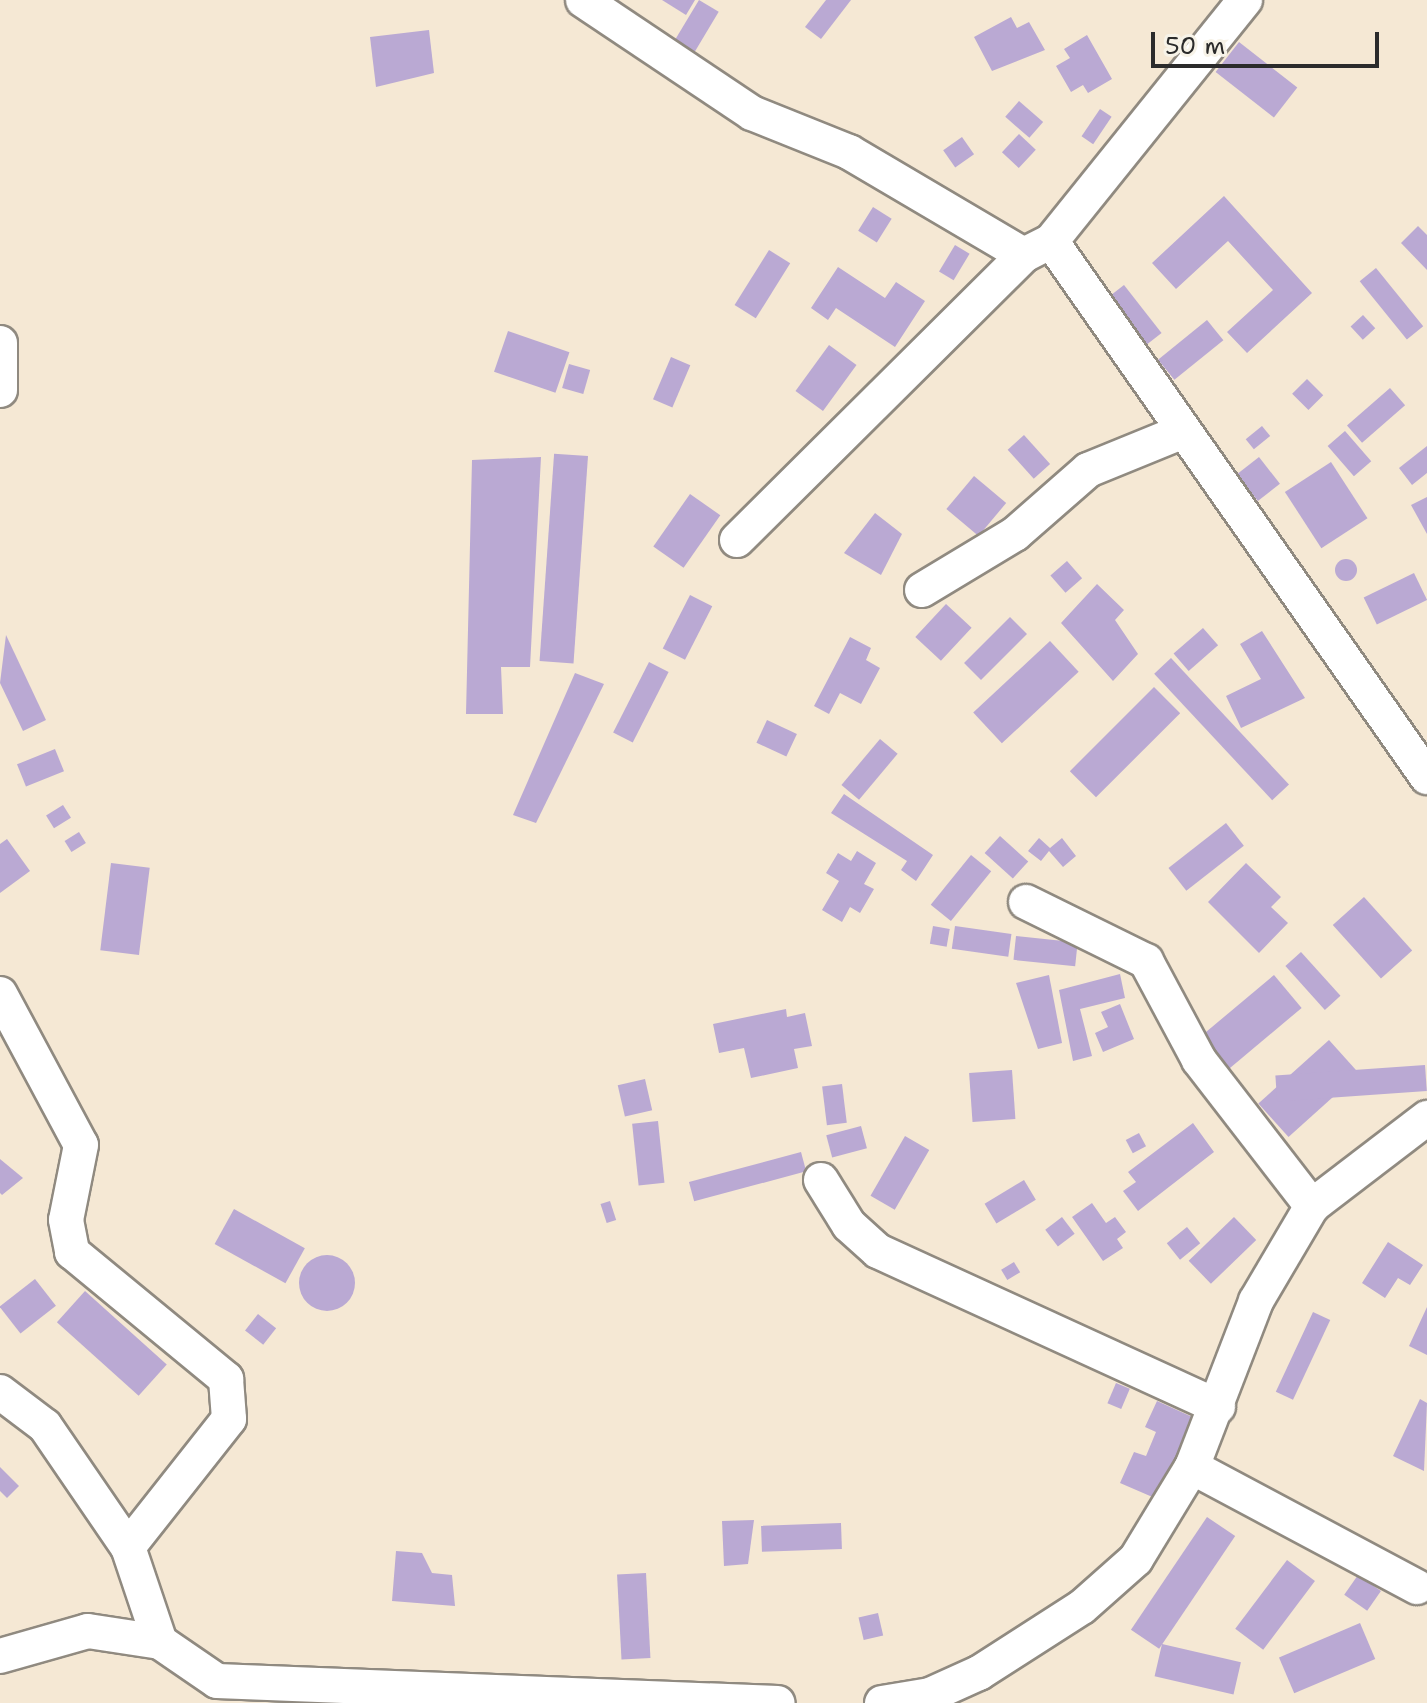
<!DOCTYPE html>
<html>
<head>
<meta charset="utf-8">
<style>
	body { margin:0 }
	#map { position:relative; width:1427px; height:1703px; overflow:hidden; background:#f5e8d4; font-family:"Shantell Sans",sans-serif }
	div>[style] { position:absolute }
	.building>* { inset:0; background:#baa9d3; transform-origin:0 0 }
	.round { border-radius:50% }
	.roads { filter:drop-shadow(2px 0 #908a80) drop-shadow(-2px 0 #908a80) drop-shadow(0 2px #908a80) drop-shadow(0 -2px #908a80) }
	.street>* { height:34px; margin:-17px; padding:0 17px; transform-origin:17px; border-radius:17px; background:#fff }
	span { translate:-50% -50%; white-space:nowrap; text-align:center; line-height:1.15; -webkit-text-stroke:6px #f7f3e8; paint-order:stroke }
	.scale { position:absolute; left:1151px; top:32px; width:228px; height:36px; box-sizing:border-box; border:4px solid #2b2b2b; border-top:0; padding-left:10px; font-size:24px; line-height:28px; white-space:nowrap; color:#2b2b2b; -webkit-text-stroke:6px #f7f3e8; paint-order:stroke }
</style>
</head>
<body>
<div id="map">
	<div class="building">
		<i style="clip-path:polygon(662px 0,695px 0,686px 15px)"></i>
		<i style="left:699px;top:0;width:23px;height:52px;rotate:31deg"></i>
		<i style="clip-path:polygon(826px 0,851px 0,821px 39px,805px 27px)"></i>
		<i style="clip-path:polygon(1011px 17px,1017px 28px,1029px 22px,1045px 50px,992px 71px,974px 37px)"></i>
		<i style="clip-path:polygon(429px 30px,434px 73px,376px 87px,370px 37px)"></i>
		<i style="clip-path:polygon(1087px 35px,1112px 79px,1088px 93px,1083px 85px,1071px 92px,1056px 66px,1070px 58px,1064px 49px)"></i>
		<i style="left:1239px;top:42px;width:74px;height:38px;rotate:38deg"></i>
		<i style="left:1019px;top:101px;width:32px;height:21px;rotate:41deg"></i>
		<i style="left:1100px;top:109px;width:14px;height:33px;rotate:34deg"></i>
		<i style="left:1019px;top:134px;width:23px;height:25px;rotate:43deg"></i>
		<i style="left:962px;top:137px;width:21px;height:23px;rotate:55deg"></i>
		<i style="clip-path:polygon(1224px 196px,1312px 293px,1247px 353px,1227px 332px,1273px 290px,1228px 241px,1176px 289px,1152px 263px)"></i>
		<i style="left:873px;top:207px;width:22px;height:28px;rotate:32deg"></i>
		<i style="clip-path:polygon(1418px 226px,1427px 235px,1427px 270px,1401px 243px)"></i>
		<i style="left:955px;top:245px;width:17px;height:31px;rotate:31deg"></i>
		<i style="left:769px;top:250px;width:25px;height:65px;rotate:32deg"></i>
		<i style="clip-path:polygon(838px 267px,885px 298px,896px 282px,925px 301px,895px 347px,836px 308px,828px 320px,811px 308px)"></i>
		<i style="left:1376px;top:268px;width:75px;height:21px;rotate:51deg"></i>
		<i style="left:1124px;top:285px;width:61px;height:24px;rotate:52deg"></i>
		<i style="left:1363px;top:315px;width:18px;height:17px;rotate:47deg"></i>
		<i style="left:1207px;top:320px;width:26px;height:63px;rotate:51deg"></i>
		<i style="left:508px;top:331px;width:65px;height:43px;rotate:19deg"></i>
		<i style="left:829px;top:345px;width:34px;height:57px;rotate:36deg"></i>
		<i style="left:671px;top:357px;width:21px;height:46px;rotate:23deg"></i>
		<i style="left:569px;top:364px;width:22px;height:25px;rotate:16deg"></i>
		<i style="left:1307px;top:379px;width:23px;height:21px;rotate:45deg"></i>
		<i style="left:1390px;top:388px;width:23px;height:57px;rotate:49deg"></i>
		<i style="left:1262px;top:426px;width:13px;height:21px;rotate:51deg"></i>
		<i style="left:1345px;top:431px;width:40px;height:23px;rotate:49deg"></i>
		<i style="left:1024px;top:435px;width:39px;height:22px;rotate:48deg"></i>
		<i style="clip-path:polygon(1427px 446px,1427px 473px,1412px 485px,1399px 468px)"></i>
		<i style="left:588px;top:456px;width:208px;height:34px;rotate:94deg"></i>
		<i style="clip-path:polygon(541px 457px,530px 667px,501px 667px,503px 714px,466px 714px,472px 460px)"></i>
		<i style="left:1259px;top:457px;width:34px;height:28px;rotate:52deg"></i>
		<i style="left:1331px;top:462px;width:67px;height:55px;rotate:57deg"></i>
		<i style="left:974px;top:476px;width:42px;height:43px;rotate:40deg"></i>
		<i style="left:690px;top:494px;width:37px;height:64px;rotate:35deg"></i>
		<i style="clip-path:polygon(1427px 497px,1427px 534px,1411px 505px)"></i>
		<i style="clip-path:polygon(875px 513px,902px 534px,881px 575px,844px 553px)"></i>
		<i class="round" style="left:1335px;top:559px;width:22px;height:22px"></i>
		<i style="left:1067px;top:561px;width:23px;height:22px;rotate:49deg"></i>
		<i style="left:1414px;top:573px;width:30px;height:56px;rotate:64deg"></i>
		<i style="clip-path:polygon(1097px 584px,1124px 610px,1115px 620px,1138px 654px,1113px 681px,1061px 623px)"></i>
		<i style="left:690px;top:595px;width:25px;height:60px;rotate:27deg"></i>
		<i style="left:946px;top:604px;width:35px;height:45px;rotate:43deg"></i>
		<i style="left:1010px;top:617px;width:24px;height:65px;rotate:45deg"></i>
		<i style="left:1203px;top:628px;width:23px;height:39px;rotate:49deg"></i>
		<i style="clip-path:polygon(1262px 631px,1305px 698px,1241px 728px,1226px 696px,1261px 679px,1240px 644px)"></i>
		<i style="clip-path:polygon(6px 635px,46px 720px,23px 731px,0 683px)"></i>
		<i style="clip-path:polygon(850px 637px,871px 648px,866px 660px,880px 668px,861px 704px,840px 693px,829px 714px,814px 706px)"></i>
		<i style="left:1050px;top:641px;width:42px;height:105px;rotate:47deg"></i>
		<i style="left:1171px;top:658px;width:173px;height:23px;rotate:47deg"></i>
		<i style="left:649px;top:662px;width:22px;height:79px;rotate:27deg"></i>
		<i style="clip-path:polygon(575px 673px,604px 684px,536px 823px,513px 815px)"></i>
		<i style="left:1154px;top:687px;width:37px;height:119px;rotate:45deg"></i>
		<i style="left:767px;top:720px;width:33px;height:25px;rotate:25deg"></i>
		<i style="left:880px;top:739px;width:23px;height:60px;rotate:40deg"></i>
		<i style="left:55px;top:749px;width:24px;height:41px;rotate:68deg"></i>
		<i style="clip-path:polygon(844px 794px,933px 855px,916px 881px,901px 870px,907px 861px,831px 813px)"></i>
		<i style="left:63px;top:805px;width:15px;height:20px;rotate:58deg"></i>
		<i style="left:1226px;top:823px;width:29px;height:73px;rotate:52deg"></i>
		<i style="left:79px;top:832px;width:13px;height:17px;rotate:58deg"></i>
		<i style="left:1000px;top:836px;width:38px;height:23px;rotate:42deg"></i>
		<i style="clip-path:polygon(1039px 838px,1050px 848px,1062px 838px,1076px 856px,1063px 867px,1049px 851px,1041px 861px,1028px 851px)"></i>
		<i style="clip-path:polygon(7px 839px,30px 871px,0 893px,0 844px)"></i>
		<i style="clip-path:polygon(857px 851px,876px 863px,864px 884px,874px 889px,860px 913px,850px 907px,842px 922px,822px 910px,839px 881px,826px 873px,838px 853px,851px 861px)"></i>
		<i style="left:971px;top:855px;width:26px;height:64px;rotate:39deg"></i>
		<i style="left:111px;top:863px;width:39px;height:88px;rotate:7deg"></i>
		<i style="clip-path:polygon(1246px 863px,1281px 897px,1271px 907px,1288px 923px,1259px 953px,1208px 902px)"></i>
		<i style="left:1364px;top:897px;width:72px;height:42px;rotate:48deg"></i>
		<i style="left:933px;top:926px;width:17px;height:18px;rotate:10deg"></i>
		<i style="left:955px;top:926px;width:57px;height:23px;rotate:8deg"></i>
		<i style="left:1016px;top:936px;width:62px;height:24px;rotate:6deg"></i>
		<i style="left:1301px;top:952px;width:59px;height:21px;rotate:48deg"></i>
		<i style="clip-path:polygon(1120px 974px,1125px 998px,1080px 1009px,1092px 1056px,1073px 1061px,1059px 990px)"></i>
		<i style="clip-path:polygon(1049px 975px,1062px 1043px,1038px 1049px,1016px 983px)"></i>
		<i style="left:1274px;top:975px;width:43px;height:104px;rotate:50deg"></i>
		<i style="clip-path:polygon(1120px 1004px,1134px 1039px,1103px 1052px,1095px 1033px,1108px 1027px,1101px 1012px)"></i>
		<i style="clip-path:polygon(786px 1009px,787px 1017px,805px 1013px,812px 1046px,794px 1049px,798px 1068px,751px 1078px,744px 1048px,719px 1053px,713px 1024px)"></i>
		<i style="left:1329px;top:1040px;width:45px;height:95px;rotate:48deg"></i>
		<i style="left:1425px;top:1065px;width:26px;height:150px;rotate:86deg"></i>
		<i style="left:1012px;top:1070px;width:49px;height:43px;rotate:86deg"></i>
		<i style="left:645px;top:1079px;width:32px;height:28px;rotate:77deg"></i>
		<i style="left:842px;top:1084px;width:39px;height:20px;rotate:83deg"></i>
		<i style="left:658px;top:1121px;width:62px;height:26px;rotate:84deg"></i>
		<i style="clip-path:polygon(1193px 1123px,1214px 1152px,1138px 1211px,1123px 1191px,1136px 1182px,1128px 1172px)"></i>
		<i style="left:861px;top:1126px;width:23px;height:36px;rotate:75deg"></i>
		<i style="left:1139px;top:1133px;width:15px;height:15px;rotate:62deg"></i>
		<i style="left:905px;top:1136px;width:28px;height:69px;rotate:30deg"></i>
		<i style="left:801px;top:1152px;width:20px;height:116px;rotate:75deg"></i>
		<i style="clip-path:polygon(0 1159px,23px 1178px,2px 1195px,0 1193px)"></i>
		<i style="left:1024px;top:1180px;width:23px;height:46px;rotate:59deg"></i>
		<i style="left:610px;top:1201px;width:20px;height:10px;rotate:72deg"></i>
		<i style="clip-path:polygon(1092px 1203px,1106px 1223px,1115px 1217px,1126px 1232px,1117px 1239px,1123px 1248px,1103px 1261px,1072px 1217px)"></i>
		<i style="left:234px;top:1209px;width:81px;height:40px;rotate:29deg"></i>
		<i style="left:1062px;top:1217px;width:21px;height:21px;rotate:53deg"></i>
		<i style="left:1234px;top:1217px;width:32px;height:63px;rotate:46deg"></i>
		<i style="left:1187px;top:1227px;width:21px;height:26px;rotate:51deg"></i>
		<i style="clip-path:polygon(1388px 1242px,1423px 1265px,1410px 1285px,1398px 1278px,1385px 1298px,1362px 1283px)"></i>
		<i class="round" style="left:299px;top:1255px;width:56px;height:56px"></i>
		<i style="left:1014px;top:1262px;width:12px;height:15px;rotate:59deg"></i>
		<i style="left:35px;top:1279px;width:34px;height:45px;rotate:52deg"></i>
		<i style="left:85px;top:1291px;width:110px;height:42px;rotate:42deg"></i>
		<i style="clip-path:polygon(1427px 1307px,1427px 1355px,1409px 1346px)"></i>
		<i style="left:1313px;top:1312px;width:19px;height:88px;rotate:25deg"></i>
		<i style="left:258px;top:1314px;width:23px;height:21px;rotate:38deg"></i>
		<i style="left:1116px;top:1383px;width:15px;height:22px;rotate:23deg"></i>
		<i style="clip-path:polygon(1420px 1399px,1427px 1403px,1424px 1471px,1393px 1456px)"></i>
		<i style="clip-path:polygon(1157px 1401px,1199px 1420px,1164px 1502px,1120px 1483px,1134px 1452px,1146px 1456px,1156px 1432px,1145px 1427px)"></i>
		<i style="clip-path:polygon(0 1467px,19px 1486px,7px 1498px,0 1491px)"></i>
		<i style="left:1207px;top:1517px;width:34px;height:136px;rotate:34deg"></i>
		<i style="clip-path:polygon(754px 1520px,748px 1564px,724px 1566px,722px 1521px)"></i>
		<i style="left:841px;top:1523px;width:26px;height:80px;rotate:88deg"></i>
		<i style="clip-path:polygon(396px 1551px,422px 1553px,432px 1573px,452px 1575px,455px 1606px,392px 1601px)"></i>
		<i style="left:1287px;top:1560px;width:35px;height:86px;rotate:37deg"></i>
		<i style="left:646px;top:1573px;width:85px;height:29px;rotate:87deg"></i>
		<i style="left:1358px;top:1575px;width:28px;height:24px;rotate:35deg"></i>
		<i style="left:878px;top:1613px;width:23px;height:20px;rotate:77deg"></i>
		<i style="left:1360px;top:1623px;width:39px;height:88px;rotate:67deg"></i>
		<i style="left:1162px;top:1644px;width:81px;height:33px;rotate:13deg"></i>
	</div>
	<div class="roads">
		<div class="street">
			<i style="left:583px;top:0;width:203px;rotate:33.8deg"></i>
			<i style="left:752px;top:113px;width:105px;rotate:21.9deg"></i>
			<i style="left:849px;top:152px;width:203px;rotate:30.5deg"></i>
			<i style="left:1024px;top:255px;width:30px;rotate:-27deg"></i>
			<i style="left:1245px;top:0;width:309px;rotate:128.8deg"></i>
			<i style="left:1051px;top:241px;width:655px;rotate:54.95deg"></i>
			<i style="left:0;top:343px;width:47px;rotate:90deg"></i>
			<i style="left:737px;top:540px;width:404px;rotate:-44.8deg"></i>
			<i style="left:922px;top:590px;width:109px;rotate:-31.1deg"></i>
			<i style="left:1015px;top:534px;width:97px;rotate:-41.2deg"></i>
			<i style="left:1088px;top:470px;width:100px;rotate:-22.2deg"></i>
			<i style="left:1026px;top:902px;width:134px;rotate:26.2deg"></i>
			<i style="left:1146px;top:961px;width:112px;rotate:61.8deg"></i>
			<i style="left:1199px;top:1060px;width:185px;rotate:52.3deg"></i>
			<i style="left:0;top:994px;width:171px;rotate:61.8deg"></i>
			<i style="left:81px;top:1145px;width:76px;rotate:101.3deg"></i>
			<i style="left:66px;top:1220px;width:33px;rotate:79deg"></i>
			<i style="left:72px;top:1252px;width:200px;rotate:39.5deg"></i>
			<i style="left:226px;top:1379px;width:40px;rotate:85.7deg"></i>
			<i style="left:229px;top:1419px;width:163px;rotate:128.3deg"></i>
			<i style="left:821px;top:1180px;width:53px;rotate:58.1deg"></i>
			<i style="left:849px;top:1225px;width:39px;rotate:42deg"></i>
			<i style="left:878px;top:1251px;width:374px;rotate:24.6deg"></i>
			<i style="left:0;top:1392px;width:56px;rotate:37.1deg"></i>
			<i style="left:45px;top:1426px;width:147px;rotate:55.6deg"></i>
			<i style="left:128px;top:1547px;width:100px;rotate:71.4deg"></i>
			<i style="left:1192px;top:1467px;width:255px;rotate:28.1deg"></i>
			<i style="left:0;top:1656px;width:91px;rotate:-15.9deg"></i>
			<i style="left:88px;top:1631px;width:73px;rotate:8.7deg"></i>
			<i style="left:160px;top:1642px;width:69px;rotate:34.4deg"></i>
			<i style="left:217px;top:1681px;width:561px;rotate:2.25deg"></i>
			<i style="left:882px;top:1703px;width:49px;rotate:-9.5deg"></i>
			<i style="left:930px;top:1695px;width:54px;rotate:-24.2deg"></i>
			<i style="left:979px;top:1673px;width:122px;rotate:-32.7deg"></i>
			<i style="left:1082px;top:1607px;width:72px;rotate:-41.6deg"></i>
			<i style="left:1136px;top:1559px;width:108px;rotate:-58.7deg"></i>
			<i style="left:1192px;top:1467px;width:178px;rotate:-68.9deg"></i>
			<i style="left:1256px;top:1301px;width:110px;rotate:-59.5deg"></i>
			<i style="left:1312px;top:1206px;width:145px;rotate:-37.4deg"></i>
		</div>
	</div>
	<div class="scale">50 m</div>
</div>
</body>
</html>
